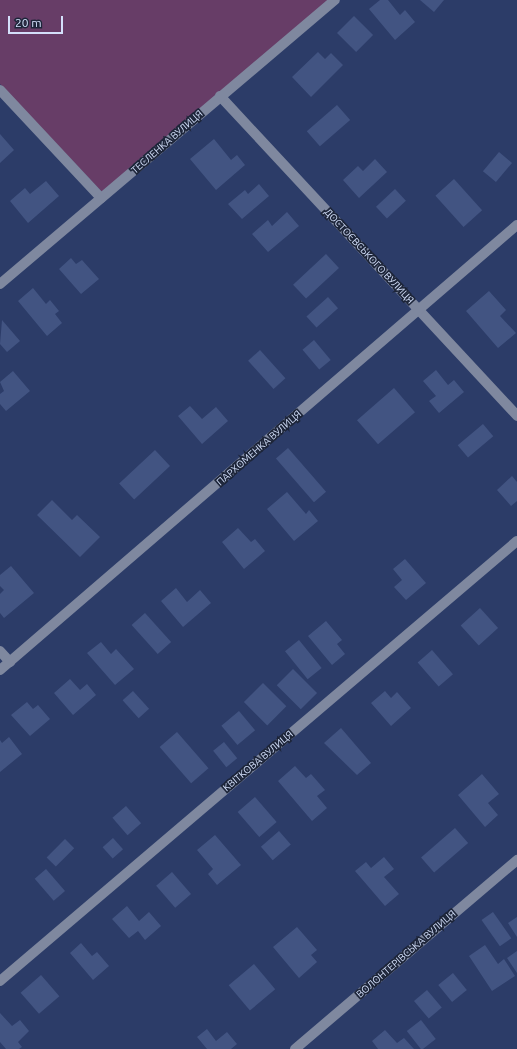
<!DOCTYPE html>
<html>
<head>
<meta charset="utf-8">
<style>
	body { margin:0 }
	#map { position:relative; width:517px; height:1049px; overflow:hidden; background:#2c3c68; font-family:Ubuntu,sans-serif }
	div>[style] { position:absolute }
	.green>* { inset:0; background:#673d67 }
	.building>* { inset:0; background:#425482; transform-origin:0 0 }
	.minor>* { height:10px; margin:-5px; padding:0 5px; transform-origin:5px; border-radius:5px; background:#7f889f }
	span { translate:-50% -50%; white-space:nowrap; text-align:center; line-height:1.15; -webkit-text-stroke:3.5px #1d2539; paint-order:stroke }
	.street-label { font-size:10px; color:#d4e0fb }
	.scale { position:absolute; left:8px; top:16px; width:55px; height:18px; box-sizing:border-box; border:2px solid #d4e0fb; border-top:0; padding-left:5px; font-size:12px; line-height:14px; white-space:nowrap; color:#d4e0fb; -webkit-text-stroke:3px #1d2539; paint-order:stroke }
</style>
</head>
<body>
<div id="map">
	<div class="green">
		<i style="clip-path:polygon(0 0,329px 0,102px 192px,0 84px)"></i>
	</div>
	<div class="building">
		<i style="clip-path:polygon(380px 0,388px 0,400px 15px,405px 10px,415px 22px,395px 40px,369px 9px)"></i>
		<i style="clip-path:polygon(420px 0,444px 0,434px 12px)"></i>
		<i style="left:354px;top:16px;width:27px;height:24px;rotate:45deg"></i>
		<i style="clip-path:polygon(318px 52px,325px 59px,331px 53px,343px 65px,311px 97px,292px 77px)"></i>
		<i style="left:337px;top:105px;width:20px;height:40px;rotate:49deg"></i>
		<i style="clip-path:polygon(0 134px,14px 150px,0 163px)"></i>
		<i style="clip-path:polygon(214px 139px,231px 160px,237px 155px,245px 165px,216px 190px,190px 159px)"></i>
		<i style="left:499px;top:152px;width:17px;height:25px;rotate:40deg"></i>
		<i style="clip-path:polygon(375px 159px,387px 172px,359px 198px,343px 180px,358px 166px,363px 171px)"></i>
		<i style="left:454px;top:179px;width:42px;height:25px;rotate:48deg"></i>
		<i style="clip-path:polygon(46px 181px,59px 196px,28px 223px,10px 201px,25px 188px,30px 194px)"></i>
		<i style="clip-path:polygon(259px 184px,269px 196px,242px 219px,228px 204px,245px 190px,248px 194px)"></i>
		<i style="left:395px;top:189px;width:16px;height:26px;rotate:47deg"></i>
		<i style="clip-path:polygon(287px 212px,299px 226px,268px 252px,252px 234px,268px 220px,272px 226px)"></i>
		<i style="left:326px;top:254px;width:19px;height:45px;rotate:47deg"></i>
		<i style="clip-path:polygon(71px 258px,76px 264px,82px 260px,99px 279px,81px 294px,59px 269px)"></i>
		<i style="clip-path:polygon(33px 288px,46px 304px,50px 300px,59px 311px,55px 314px,62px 323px,47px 336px,18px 301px)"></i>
		<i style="clip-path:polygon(489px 291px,506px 310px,500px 316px,516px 333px,498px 348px,466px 311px)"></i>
		<i style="left:328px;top:297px;width:15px;height:29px;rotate:48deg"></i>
		<i style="clip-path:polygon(2px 320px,20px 341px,7px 352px,0 344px)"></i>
		<i style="left:314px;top:340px;width:26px;height:15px;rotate:50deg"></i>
		<i style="left:260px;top:350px;width:38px;height:16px;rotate:48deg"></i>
		<i style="clip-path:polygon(436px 370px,448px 385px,454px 380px,464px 392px,439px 413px,429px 401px,436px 396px,423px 381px)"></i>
		<i style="clip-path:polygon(13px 371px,30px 391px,6px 411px,0 404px,0 394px,4px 391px,0 382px)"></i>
		<i style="left:394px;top:388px;width:32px;height:49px;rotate:49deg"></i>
		<i style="clip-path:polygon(190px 406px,202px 419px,216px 407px,228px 421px,202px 444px,178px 416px)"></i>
		<i style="left:483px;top:424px;width:16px;height:33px;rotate:50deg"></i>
		<i style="left:288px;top:448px;width:58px;height:16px;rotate:49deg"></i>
		<i style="left:155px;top:450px;width:22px;height:49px;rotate:47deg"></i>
		<i style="clip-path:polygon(512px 476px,517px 482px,517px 501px,511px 506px,497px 490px)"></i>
		<i style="clip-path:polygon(287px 492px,306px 514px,309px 510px,318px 521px,294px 541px,267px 509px)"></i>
		<i style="clip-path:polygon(52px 500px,72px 520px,77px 515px,100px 537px,80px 557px,37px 515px)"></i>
		<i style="clip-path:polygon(238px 528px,251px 542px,255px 539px,265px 551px,244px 569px,222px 542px)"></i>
		<i style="clip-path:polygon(405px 559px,426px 583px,406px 600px,394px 587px,402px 580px,393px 569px)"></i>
		<i style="clip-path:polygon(11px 566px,34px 593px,4px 618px,0 613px,0 594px,4px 590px,0 586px,0 575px)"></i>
		<i style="clip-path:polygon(176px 588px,187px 602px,200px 590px,211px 603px,183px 627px,161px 601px)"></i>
		<i style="left:480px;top:608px;width:27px;height:26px;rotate:48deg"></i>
		<i style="left:145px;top:613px;width:39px;height:18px;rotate:48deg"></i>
		<i style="clip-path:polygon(326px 621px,342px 640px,337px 644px,345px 654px,332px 665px,308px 636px)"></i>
		<i style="left:299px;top:640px;width:36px;height:18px;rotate:51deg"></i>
		<i style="clip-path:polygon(101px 642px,111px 654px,116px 649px,134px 669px,115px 685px,87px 653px)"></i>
		<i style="left:432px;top:650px;width:32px;height:19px;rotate:49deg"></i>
		<i style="left:293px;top:669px;width:34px;height:23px;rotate:45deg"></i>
		<i style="clip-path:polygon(70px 679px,80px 690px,87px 684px,96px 695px,73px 715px,54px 693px)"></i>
		<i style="left:263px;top:683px;width:33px;height:27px;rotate:45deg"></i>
		<i style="left:133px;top:691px;width:24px;height:14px;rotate:48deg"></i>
		<i style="clip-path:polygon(385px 691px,391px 698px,397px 692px,411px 708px,391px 726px,371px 703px)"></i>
		<i style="clip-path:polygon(27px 702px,33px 709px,38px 705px,50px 719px,30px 736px,11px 715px)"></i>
		<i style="left:239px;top:711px;width:25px;height:23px;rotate:50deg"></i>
		<i style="clip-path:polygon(341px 728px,371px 763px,357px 775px,324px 743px)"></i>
		<i style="left:177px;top:732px;width:48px;height:23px;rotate:49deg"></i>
		<i style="clip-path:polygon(9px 737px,22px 754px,0 772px,0 740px,2px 743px)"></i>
		<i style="left:224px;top:742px;width:21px;height:14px;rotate:51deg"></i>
		<i style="clip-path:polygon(295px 766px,306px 778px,311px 774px,325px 790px,317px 796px,327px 808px,312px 821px,278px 781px)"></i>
		<i style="clip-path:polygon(482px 774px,499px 794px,488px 803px,498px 815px,485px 827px,458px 795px)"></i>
		<i style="left:255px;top:797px;width:33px;height:23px;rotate:49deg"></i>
		<i style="left:126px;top:806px;width:23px;height:18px;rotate:49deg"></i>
		<i style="left:455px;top:828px;width:20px;height:45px;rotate:49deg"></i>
		<i style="left:279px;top:831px;width:18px;height:24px;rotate:49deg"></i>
		<i style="clip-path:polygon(215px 835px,241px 865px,217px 885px,208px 874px,213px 869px,197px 850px)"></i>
		<i style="left:113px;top:838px;width:15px;height:14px;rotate:48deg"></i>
		<i style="left:65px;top:839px;width:13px;height:26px;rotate:45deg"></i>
		<i style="clip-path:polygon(384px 857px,394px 869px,384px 877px,399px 894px,385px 906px,355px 871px,366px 862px,371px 868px)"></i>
		<i style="left:46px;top:869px;width:29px;height:15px;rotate:49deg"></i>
		<i style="left:172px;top:872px;width:29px;height:21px;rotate:49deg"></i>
		<i style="clip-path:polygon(127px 906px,139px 921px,149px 912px,161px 926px,145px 940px,138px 931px,129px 938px,112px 919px)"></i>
		<i style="left:493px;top:912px;width:32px;height:14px;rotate:55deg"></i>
		<i style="clip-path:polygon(517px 917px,517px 937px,508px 923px)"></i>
		<i style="clip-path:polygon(297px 927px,317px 950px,311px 955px,317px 962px,299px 978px,273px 947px)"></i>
		<i style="clip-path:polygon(81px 943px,92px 956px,97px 952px,109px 966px,93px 980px,70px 953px)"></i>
		<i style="clip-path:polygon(485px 945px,498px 964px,504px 959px,515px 976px,492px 991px,469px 956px)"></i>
		<i style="clip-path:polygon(517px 951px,517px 973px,507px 958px)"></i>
		<i style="left:254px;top:964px;width:33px;height:33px;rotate:50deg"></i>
		<i style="left:453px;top:973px;width:22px;height:19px;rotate:51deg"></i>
		<i style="left:41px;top:975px;width:28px;height:27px;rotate:49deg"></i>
		<i style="left:427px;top:990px;width:23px;height:17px;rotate:50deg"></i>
		<i style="clip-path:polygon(0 1013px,12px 1026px,20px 1020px,29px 1031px,18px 1042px,22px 1047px,19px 1049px,6px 1049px,0 1042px)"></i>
		<i style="left:421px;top:1020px;width:24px;height:18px;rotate:52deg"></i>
		<i style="clip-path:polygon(207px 1029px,216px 1041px,227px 1032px,237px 1044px,231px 1049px,207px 1049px,197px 1037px)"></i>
		<i style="clip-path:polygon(385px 1030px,397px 1043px,404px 1038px,414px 1049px,378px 1049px,372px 1041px)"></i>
	</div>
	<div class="minor">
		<i style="left:0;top:90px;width:148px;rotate:46.9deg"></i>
		<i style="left:220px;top:96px;width:437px;rotate:47.1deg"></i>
		<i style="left:0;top:284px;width:439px;rotate:-40.3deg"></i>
		<i style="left:0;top:651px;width:15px;rotate:48deg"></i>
		<i style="left:0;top:670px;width:682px;rotate:-40.72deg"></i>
		<i style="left:0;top:981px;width:679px;rotate:-40.4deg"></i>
		<i style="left:295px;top:1049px;width:292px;rotate:-40.4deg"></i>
	</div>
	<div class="street-label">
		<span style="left:167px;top:142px;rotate:-41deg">ТЕСЛЕНКА ВУЛИЦЯ</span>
		<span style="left:369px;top:256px;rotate:47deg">ДОСТОЄВСЬКОГО ВУЛИЦЯ</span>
		<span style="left:259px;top:448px;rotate:-41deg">ПАРХОМЕНКА ВУЛИЦЯ</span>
		<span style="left:258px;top:761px;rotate:-40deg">КВІТКОВА ВУЛИЦЯ</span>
		<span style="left:406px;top:954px;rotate:-41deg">ВОЛОНТЕРІВСЬКА ВУЛИЦЯ</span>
	</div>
	<div class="scale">20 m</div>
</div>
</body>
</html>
